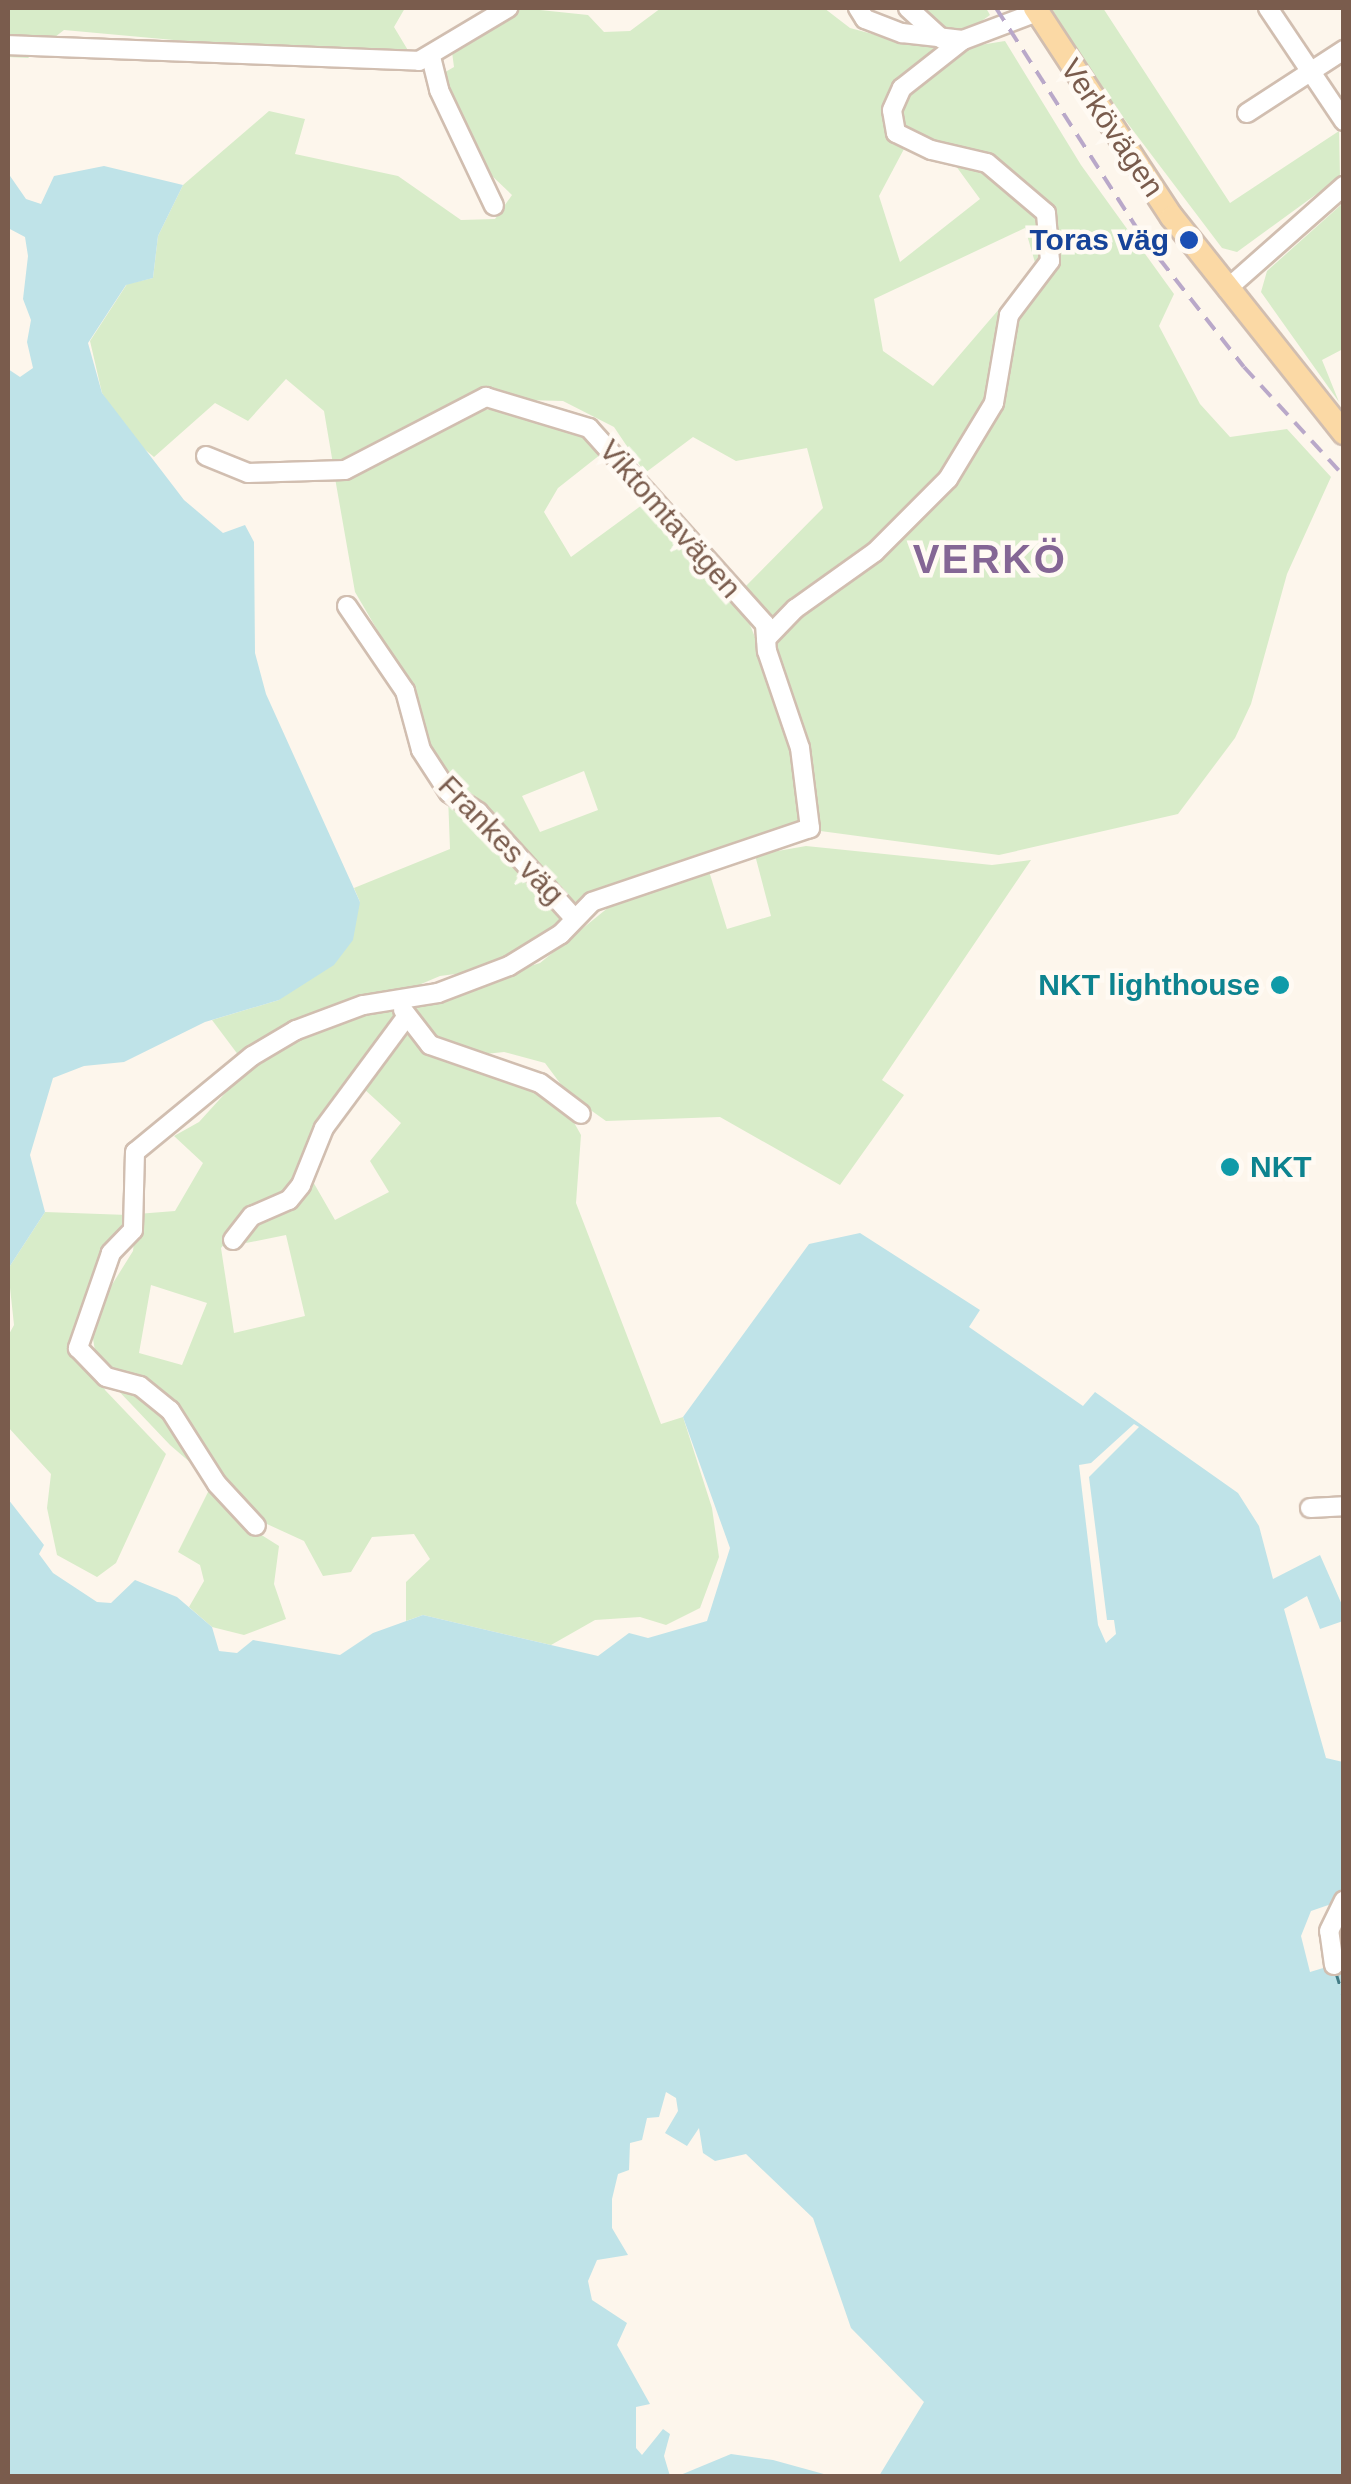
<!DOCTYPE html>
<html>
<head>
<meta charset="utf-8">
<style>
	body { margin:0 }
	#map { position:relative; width:1351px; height:2484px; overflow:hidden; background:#fdf6ec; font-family:Arial,sans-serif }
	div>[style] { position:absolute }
	.green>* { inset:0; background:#d8ecc9 }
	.water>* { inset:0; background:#bfe3e8 }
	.pier>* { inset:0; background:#fdf6ec }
	.ferry>* { height:2.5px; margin-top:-1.25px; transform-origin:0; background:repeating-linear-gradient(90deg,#437c86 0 12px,transparent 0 22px) }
	.roads { filter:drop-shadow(2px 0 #d1beb0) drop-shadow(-2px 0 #d1beb0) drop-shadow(0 2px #d1beb0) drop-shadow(0 -2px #d1beb0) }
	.minor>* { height:18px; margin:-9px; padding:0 9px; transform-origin:9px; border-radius:9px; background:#fff }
	.major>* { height:22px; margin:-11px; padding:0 11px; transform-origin:11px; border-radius:11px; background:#fbd9a5 }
	.rail>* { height:4px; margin-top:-2px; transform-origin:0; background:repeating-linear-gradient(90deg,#b9a8c9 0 15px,transparent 0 25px) }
	.dots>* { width:28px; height:28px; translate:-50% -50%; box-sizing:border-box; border:5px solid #fffaf3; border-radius:50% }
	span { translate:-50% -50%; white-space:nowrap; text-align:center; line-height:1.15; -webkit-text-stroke:9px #fffaf3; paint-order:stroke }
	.street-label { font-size:30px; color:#7a5c4d }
	.transit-label { font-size:30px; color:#164399; font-weight:700 }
	.right { translate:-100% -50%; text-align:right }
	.culture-label { font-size:30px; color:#0d838f; font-weight:700 }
	.left { translate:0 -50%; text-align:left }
	.district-label { font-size:40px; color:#846695; font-weight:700; letter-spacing:2.5px }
	.frame { position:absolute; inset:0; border:10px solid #7a5c4d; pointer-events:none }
</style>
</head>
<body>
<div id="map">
	<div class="green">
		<i style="clip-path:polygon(8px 8px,405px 8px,394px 27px,409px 52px,283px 50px,64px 30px,28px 58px,8px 57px)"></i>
		<i style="clip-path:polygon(evenodd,521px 8px,588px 15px,604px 32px,630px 31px,661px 8px,824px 8px,850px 28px,891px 39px,955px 49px,1005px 41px,1081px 165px,1174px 294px,1159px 326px,1200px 404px,1230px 437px,1287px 429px,1331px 477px,1287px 574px,1251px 704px,1235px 738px,1178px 814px,999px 855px,813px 830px,770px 662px,742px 590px,823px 508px,807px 448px,736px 461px,693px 437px,645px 473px,614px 427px,563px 401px,488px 399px,334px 470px,324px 411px,286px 379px,248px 421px,215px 403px,154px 457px,131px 438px,102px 393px,90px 341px,127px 284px,153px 278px,158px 236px,183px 185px,269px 111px,305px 119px,295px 154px,398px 176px,461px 220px,495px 219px,512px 195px,490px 174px,440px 75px,454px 67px,452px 52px,470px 35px,521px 8px,904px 149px,953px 162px,980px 199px,900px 262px,879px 196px,904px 149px,521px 8px,1025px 228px,1036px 266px,933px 386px,883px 351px,874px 299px,1025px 228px)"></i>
		<i style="clip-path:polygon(926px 8px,986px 8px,990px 15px,968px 31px,946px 31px,918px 13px)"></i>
		<i style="clip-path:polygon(1051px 8px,1103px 8px,1230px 203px,1339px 131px,1340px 177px,1237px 252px,1222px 248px,1107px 96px)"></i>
		<i style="clip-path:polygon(1343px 203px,1343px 349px,1322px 360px,1339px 402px,1261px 292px,1267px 271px)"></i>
		<i style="clip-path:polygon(evenodd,557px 409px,606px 431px,615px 443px,558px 488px,544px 512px,571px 557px,653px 497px,745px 612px,793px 734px,799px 796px,800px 837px,721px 849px,580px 906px,448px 785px,426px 744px,410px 686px,355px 592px,335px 478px,479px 410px,557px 409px,584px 771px,598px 810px,540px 832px,522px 796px,584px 771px)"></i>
		<i style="clip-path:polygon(448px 796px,476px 814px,566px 924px,501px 968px,440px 976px,242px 1060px,212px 1020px,279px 1000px,360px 902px,354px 888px,450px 849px)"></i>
		<i style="clip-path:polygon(806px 846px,992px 865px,1031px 860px,882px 1080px,904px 1095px,840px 1185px,720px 1117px,606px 1121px,568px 1094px,545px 1063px,504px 1052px,476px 1055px,436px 1041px,406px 1004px,540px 963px,620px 898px,708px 868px,727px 929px,771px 916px,755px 855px)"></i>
		<i style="clip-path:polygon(evenodd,395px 1004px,401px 1016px,322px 1118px,296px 1181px,283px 1196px,251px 1210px,221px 1248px,234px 1333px,305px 1316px,286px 1235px,246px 1243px,251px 1221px,289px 1204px,308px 1173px,335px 1220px,389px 1192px,370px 1161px,401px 1123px,363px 1088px,407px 1024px,427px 1046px,458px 1062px,538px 1086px,562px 1101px,581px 1135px,576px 1203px,661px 1424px,683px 1417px,712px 1508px,719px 1557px,700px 1608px,666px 1625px,640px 1617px,595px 1620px,551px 1645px,423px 1615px,406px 1621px,406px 1582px,430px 1559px,414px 1534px,372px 1537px,351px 1572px,323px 1576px,304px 1541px,256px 1519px,170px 1445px,112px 1384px,95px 1351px,90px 1320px,133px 1251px,137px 1214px,175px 1211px,203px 1163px,174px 1136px,199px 1122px,259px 1056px,395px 1004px,151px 1285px,207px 1303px,182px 1365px,139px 1353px,151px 1285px)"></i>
		<i style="clip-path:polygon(45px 1212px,128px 1215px,125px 1250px,81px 1323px,105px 1390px,166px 1454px,116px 1563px,97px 1577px,57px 1555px,47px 1508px,51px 1474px,8px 1427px,8px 1336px,14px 1325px,8px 1269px)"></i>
		<i style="clip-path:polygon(210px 1488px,249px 1527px,279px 1546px,274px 1584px,286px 1619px,244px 1635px,212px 1627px,189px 1607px,204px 1581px,200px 1565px,178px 1552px)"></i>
	</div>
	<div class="water">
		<i style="clip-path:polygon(104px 166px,183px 185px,158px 236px,153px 278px,126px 285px,88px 343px,102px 393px,184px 500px,223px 533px,245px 525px,254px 542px,255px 653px,266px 694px,360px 902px,353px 940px,334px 965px,279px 1000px,205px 1022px,124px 1062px,84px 1066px,53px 1078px,30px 1155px,45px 1212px,8px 1269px,8px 369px,20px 377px,33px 368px,27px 342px,31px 320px,23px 299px,28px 256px,25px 237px,8px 228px,8px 173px,26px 199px,41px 204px,54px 176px)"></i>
		<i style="clip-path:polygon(860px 1233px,980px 1310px,969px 1327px,1083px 1406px,1095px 1392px,1238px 1493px,1259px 1526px,1273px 1579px,1320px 1555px,1343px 1607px,1343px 1621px,1320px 1629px,1307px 1596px,1284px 1609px,1326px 1758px,1343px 1762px,1343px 1900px,1311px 1911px,1301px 1936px,1310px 1972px,1343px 1962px,1343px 2476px,879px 2476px,924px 2402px,851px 2328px,813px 2218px,746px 2154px,715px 2161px,703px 2153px,699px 2128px,687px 2146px,665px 2133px,678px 2111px,676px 2098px,666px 2092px,659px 2117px,647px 2118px,642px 2140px,630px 2143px,629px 2170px,618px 2174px,612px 2199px,612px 2228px,628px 2255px,597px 2260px,588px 2281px,592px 2300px,627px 2323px,617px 2345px,650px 2404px,636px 2407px,636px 2448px,642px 2455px,663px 2429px,670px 2434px,664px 2456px,670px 2476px,8px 2476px,8px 1499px,44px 1545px,39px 1554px,53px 1573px,97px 1602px,111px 1603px,135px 1580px,177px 1597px,212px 1627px,219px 1651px,237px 1653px,253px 1640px,340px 1655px,373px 1633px,423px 1615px,598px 1656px,629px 1633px,648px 1638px,707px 1621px,730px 1548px,683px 1417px,809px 1244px)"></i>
		<i style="clip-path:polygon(731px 2454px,773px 2460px,831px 2476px,678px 2476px)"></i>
	</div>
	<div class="pier">
		<i style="clip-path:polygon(1134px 1424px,1139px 1427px,1089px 1477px,1107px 1620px,1114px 1620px,1116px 1634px,1106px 1643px,1098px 1625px,1079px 1465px,1091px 1463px)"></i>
	</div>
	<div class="ferry">
		<i style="left:1336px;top:1972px;width:27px;rotate:73deg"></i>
	</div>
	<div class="roads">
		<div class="minor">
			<i style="left:858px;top:8px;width:13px;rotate:58deg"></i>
			<i style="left:865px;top:19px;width:40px;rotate:21deg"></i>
			<i style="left:902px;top:33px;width:61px;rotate:6.5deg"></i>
			<i style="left:963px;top:40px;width:79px;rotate:-20.7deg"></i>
			<i style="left:908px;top:8px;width:46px;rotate:42.4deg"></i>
			<i style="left:1268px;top:8px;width:136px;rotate:56.1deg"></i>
			<i style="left:8px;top:45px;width:411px;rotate:2.2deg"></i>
			<i style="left:419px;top:61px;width:104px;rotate:-30.8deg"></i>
			<i style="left:431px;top:57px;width:34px;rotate:76deg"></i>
			<i style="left:439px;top:90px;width:128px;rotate:64.6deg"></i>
			<i style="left:1247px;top:113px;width:116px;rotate:-33deg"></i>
			<i style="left:1227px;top:289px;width:156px;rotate:-41.4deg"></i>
			<i style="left:206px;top:456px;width:45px;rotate:22deg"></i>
			<i style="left:248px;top:473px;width:97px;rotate:-1.8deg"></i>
			<i style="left:345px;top:470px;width:159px;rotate:-27.4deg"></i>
			<i style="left:486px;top:397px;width:108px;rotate:16.8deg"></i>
			<i style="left:589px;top:428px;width:263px;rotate:48.1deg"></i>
			<i style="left:765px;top:624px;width:27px;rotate:86deg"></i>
			<i style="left:767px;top:651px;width:102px;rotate:71.2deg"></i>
			<i style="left:800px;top:748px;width:81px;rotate:82.9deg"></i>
			<i style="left:810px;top:828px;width:230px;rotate:161.3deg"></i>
			<i style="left:592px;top:902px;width:45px;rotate:134.1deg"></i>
			<i style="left:561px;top:934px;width:61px;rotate:148.4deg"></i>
			<i style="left:509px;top:966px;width:76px;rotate:159.2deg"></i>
			<i style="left:438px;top:993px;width:76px;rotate:170.9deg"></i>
			<i style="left:363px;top:1005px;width:72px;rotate:159.5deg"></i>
			<i style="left:296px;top:1030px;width:51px;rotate:149.4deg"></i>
			<i style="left:252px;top:1056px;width:151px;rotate:140.6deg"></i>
			<i style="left:135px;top:1152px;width:78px;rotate:91.5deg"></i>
			<i style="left:133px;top:1230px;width:32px;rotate:134deg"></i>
			<i style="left:111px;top:1253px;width:101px;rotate:109.2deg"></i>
			<i style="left:78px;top:1348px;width:40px;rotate:46deg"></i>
			<i style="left:106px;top:1377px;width:35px;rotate:15deg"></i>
			<i style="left:140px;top:1386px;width:38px;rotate:39deg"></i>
			<i style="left:170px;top:1410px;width:88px;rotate:57.6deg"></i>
			<i style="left:217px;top:1484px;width:57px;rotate:47.1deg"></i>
			<i style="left:347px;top:606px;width:103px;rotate:55.7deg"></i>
			<i style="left:405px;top:691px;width:61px;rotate:74.8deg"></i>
			<i style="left:421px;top:750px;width:51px;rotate:56.9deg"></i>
			<i style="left:449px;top:793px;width:35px;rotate:33deg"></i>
			<i style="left:478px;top:812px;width:143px;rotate:47.8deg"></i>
			<i style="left:766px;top:639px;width:42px;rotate:-46deg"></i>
			<i style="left:795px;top:609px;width:98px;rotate:-35.5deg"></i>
			<i style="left:875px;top:552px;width:103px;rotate:-45deg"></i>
			<i style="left:948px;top:479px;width:89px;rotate:-58.8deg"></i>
			<i style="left:994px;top:403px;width:89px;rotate:-80.3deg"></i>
			<i style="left:1009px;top:315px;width:68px;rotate:-52.8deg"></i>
			<i style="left:1050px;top:261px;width:48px;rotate:-94.8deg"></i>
			<i style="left:1046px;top:213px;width:77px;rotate:-139.7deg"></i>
			<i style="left:987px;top:163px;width:57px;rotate:-166.9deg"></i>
			<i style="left:931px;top:150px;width:39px;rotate:-154deg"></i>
			<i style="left:896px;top:133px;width:23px;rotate:-100deg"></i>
			<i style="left:892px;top:110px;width:24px;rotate:-66deg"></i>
			<i style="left:902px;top:88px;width:78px;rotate:-38.2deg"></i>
			<i style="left:403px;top:1010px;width:44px;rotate:52.4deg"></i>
			<i style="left:430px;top:1045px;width:116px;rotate:19.1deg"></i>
			<i style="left:540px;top:1083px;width:51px;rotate:37.1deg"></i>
			<i style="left:233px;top:1240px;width:31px;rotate:-52deg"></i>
			<i style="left:252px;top:1216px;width:40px;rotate:-23.4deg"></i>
			<i style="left:289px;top:1200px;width:19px;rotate:-51deg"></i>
			<i style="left:301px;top:1185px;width:61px;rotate:-68deg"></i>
			<i style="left:324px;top:1128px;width:139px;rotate:-53.5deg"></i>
			<i style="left:1310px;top:1508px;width:34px;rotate:-3deg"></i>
			<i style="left:1334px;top:1965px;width:34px;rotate:-98deg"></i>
			<i style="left:1329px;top:1931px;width:34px;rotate:-64deg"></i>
		</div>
		<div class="major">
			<i style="left:1035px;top:8px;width:250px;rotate:56.8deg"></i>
			<i style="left:1172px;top:217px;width:276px;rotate:51.5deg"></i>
		</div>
	</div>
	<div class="rail">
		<i style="left:996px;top:8px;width:274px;rotate:57.4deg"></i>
		<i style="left:1144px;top:239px;width:162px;rotate:52deg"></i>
		<i style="left:1244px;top:367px;width:148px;rotate:47.5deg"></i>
	</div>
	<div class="dots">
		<i style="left:1189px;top:240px;background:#1a4fb4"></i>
		<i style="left:1280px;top:985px;background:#0f9aa8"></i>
		<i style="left:1230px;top:1167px;background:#0f9aa8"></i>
	</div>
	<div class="street-label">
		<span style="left:1112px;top:128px;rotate:56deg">Verkövägen</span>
		<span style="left:670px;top:519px;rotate:49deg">Viktomtavägen</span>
		<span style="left:501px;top:840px;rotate:46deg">Frankes väg</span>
	</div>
	<div class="transit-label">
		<span class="right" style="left:1169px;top:240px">Toras väg</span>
	</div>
	<div class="culture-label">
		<span class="right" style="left:1260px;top:985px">NKT lighthouse</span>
		<span class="left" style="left:1250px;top:1167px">NKT</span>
	</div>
	<div class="district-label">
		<span style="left:990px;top:559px">VERKÖ</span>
	</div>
	<div class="frame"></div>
</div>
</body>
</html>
